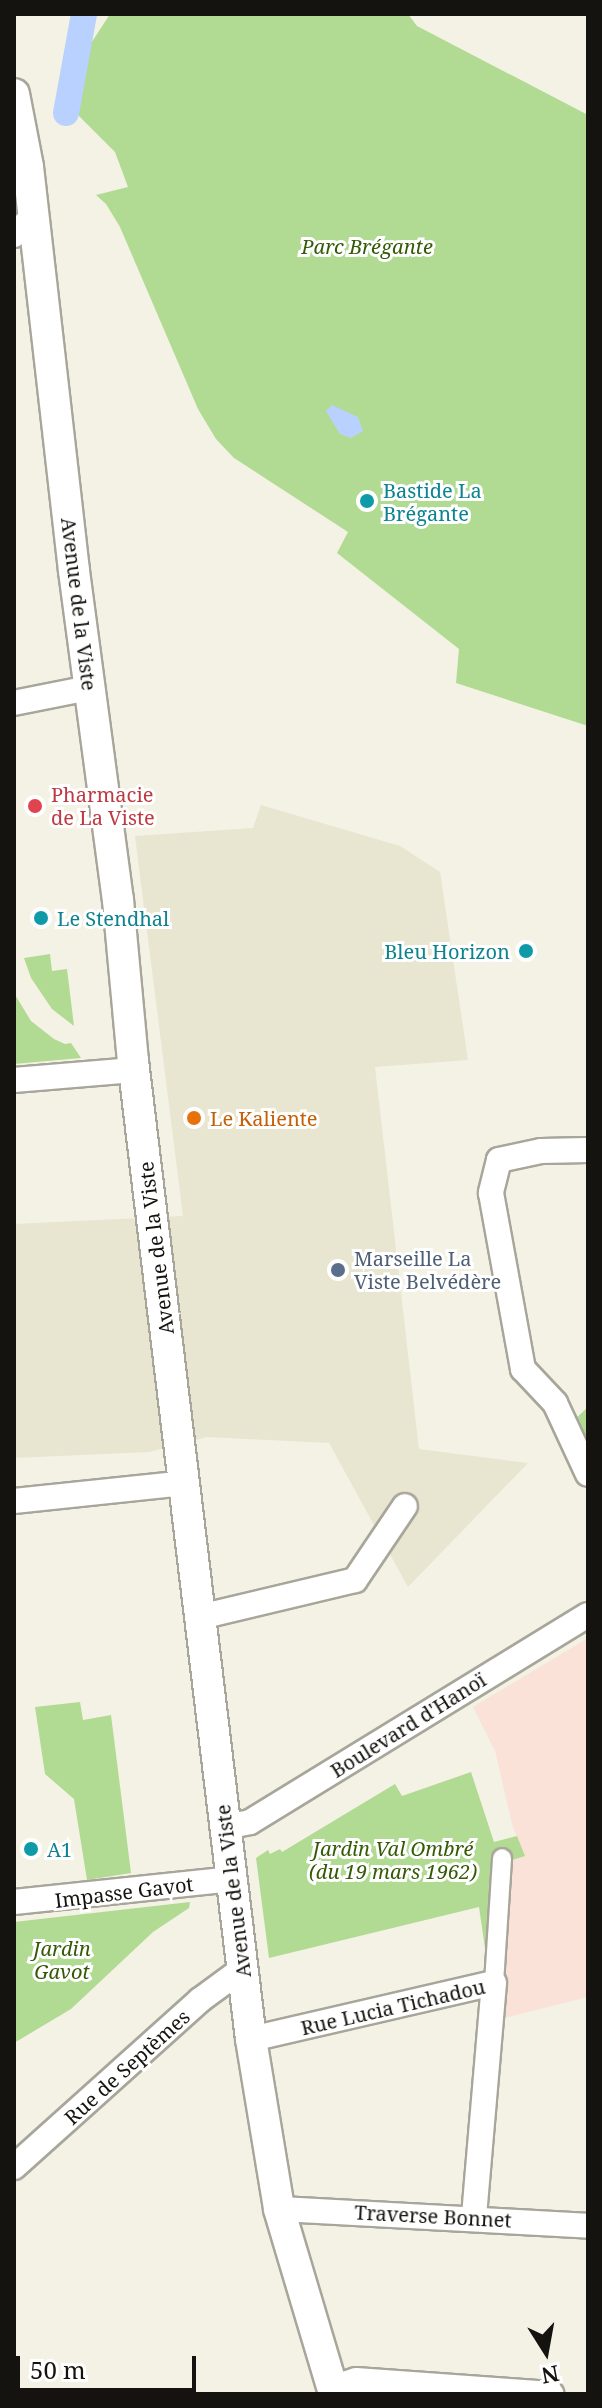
<!DOCTYPE html>
<html>
<head>
<meta charset="utf-8">
<style>
	body { margin:0 }
	#map { position:relative; width:602px; height:2408px; overflow:hidden; background:#f4f2e5; font-family:"Noto Serif",serif }
	div>[style] { position:absolute }
	.built>* { inset:0; background:#e8e5d1 }
	.education>* { inset:0; background:#fae2d8 }
	.green>* { inset:0; background:#b1da92 }
	.water>* { inset:0; background:#b9d1fe }
	.canal>* { height:26px; margin:-13px; padding:0 13px; transform-origin:13px; border-radius:13px; background:#b9d1fe }
	.roads { filter:drop-shadow(2px 0 #a8a69a) drop-shadow(-2px 0 #a8a69a) drop-shadow(0 2px #a8a69a) drop-shadow(0 -2px #a8a69a) }
	.pedestrian>* { height:18px; margin:-9px; padding:0 9px; transform-origin:9px; border-radius:9px; background:#fff }
	.minor>* { height:24px; margin:-12px; padding:0 12px; transform-origin:12px; border-radius:12px; background:#fff }
	.tertiary>* { height:30px; margin:-15px; padding:0 15px; transform-origin:15px; border-radius:15px; background:#fff }
	.dots>* { width:22px; height:22px; translate:-50% -50%; box-sizing:border-box; border:4px solid #fff; border-radius:50% }
	span { translate:-50% -50%; white-space:nowrap; text-align:center; line-height:1.15; -webkit-text-stroke:6px #fff; paint-order:stroke }
	.park-label { font-size:20px; color:#345a06; font-style:italic }
	.culture-label { font-size:20px; color:#0d838f }
	.left { translate:0 -50%; text-align:left }
	.right { translate:-100% -50%; text-align:right }
	.street-label { font-size:20px; color:#14130f }
	.health-label { font-size:20px; color:#be3a42 }
	.food-label { font-size:20px; color:#c56008 }
	.service-label { font-size:20px; color:#4e5e75 }
	.frame { position:absolute; inset:0; border:16px solid #14130f; pointer-events:none }
	.north { position:absolute; left:506px; top:2312px; width:80px; height:80px; -webkit-text-stroke:6px #fff; paint-order:stroke; rotate:169deg; font-size:22px; font-weight:700; line-height:32px; text-align:center; color:#14130f }
	.north::after { content:''; display:block; margin:auto; width:28px; height:36px; background:#14130f; clip-path:polygon(50% 0,100% 100%,50% 72%,0 100%) }
	.scale { position:absolute; left:16px; top:2356px; width:180px; height:36px; box-sizing:border-box; border:4px solid #14130f; border-top:0; padding-left:10px; font-size:24px; line-height:28px; white-space:nowrap; color:#14130f; -webkit-text-stroke:6px #fff; paint-order:stroke }
</style>
</head>
<body>
<div id="map">
	<div class="built">
		<i style="clip-path:polygon(261px 805px,400px 846px,440px 872px,468px 1060px,375px 1067px,419px 1449px,528px 1463px,408px 1587px,329px 1443px,207px 1437px,149px 1452px,14px 1458px,14px 1224px,183px 1216px,135px 836px,253px 828px)"></i>
	</div>
	<div class="education">
		<i style="clip-path:polygon(588px 1638px,588px 1997px,500px 2019px,510px 1861px,524px 1856px,512px 1824px,495px 1751px,473px 1707px)"></i>
	</div>
	<div class="green">
		<i style="clip-path:polygon(110px 14px,408px 14px,417px 26px,588px 115px,588px 726px,456px 683px,459px 649px,337px 553px,348px 532px,234px 458px,216px 439px,198px 409px,120px 227px,106px 204px,96px 195px,128px 187px,115px 152px,72px 109px,86px 51px)"></i>
		<i style="clip-path:polygon(50px 954px,52px 971px,67px 969px,74px 1026px,52px 1009px,31px 978px,24px 958px)"></i>
		<i style="clip-path:polygon(14px 993px,31px 1021px,54px 1039px,65px 1044px,71px 1043px,81px 1058px,14px 1064px)"></i>
		<i style="clip-path:polygon(588px 1407px,588px 1454px,573px 1421px)"></i>
		<i style="clip-path:polygon(80px 1702px,83px 1720px,111px 1715px,131px 1873px,87px 1880px,74px 1799px,45px 1774px,35px 1707px)"></i>
		<i style="clip-path:polygon(471px 1772px,494px 1842px,517px 1836px,525px 1856px,509px 1861px,487px 1962px,479px 1907px,269px 1958px,256px 1858px,268px 1850px,270px 1854px,280px 1849px,282px 1852px,395px 1784px,402px 1796px)"></i>
		<i style="clip-path:polygon(190px 1902px,189px 1908px,153px 1932px,71px 2009px,14px 2043px,14px 1922px)"></i>
	</div>
	<div class="water">
		<i style="clip-path:polygon(332px 405px,358px 417px,363px 431px,351px 438px,340px 434px,326px 411px)"></i>
	</div>
	<div class="canal">
		<i style="left:66px;top:113px;width:101px;rotate:-79.7deg"></i>
	</div>
	<div class="roads">
		<div class="pedestrian">
			<i style="left:494px;top:1983px;width:125px;rotate:-86.3deg"></i>
		</div>
		<div class="minor">
			<i style="left:14px;top:235px;width:24px;rotate:-45deg"></i>
			<i style="left:14px;top:703px;width:76px;rotate:-11.3deg"></i>
			<i style="left:14px;top:1080px;width:120px;rotate:-4.8deg"></i>
			<i style="left:588px;top:1150px;width:47px;rotate:178.8deg"></i>
			<i style="left:541px;top:1151px;width:43px;rotate:167.9deg"></i>
			<i style="left:499px;top:1160px;width:34px;rotate:104deg"></i>
			<i style="left:491px;top:1193px;width:179px;rotate:79.7deg"></i>
			<i style="left:523px;top:1369px;width:47px;rotate:46.7deg"></i>
			<i style="left:555px;top:1403px;width:78px;rotate:65.1deg"></i>
			<i style="left:14px;top:1501px;width:171px;rotate:-6deg"></i>
			<i style="left:200px;top:1617px;width:159px;rotate:-13.4deg"></i>
			<i style="left:355px;top:1580px;width:89px;rotate:-56deg"></i>
			<i style="left:225px;top:1827px;width:25px;rotate:-11deg"></i>
			<i style="left:250px;top:1822px;width:396px;rotate:-31.5deg"></i>
			<i style="left:14px;top:1902px;width:220px;rotate:-6deg"></i>
			<i style="left:251px;top:2039px;width:249px;rotate:-13deg"></i>
			<i style="left:494px;top:1983px;width:236px;rotate:94.9deg"></i>
			<i style="left:14px;top:2167px;width:250px;rotate:-41.9deg"></i>
			<i style="left:200px;top:2000px;width:51px;rotate:-36.2deg"></i>
			<i style="left:279px;top:2209px;width:309px;rotate:3.1deg"></i>
			<i style="left:332px;top:2388px;width:25px;rotate:-18deg"></i>
			<i style="left:356px;top:2380px;width:196px;rotate:4.1deg"></i>
		</div>
		<div class="tertiary">
			<i style="left:14px;top:94px;width:74px;rotate:79.1deg"></i>
			<i style="left:28px;top:167px;width:407px;rotate:83.5deg"></i>
			<i style="left:74px;top:571px;width:332px;rotate:82.4deg"></i>
			<i style="left:118px;top:900px;width:162px;rotate:84.7deg"></i>
			<i style="left:133px;top:1061px;width:985px;rotate:83.12deg"></i>
			<i style="left:251px;top:2039px;width:172px;rotate:80.6deg"></i>
			<i style="left:279px;top:2209px;width:193px;rotate:73.4deg"></i>
		</div>
	</div>
	<div class="dots">
		<i style="left:367px;top:501px;background:#0f9aa8"></i>
		<i style="left:35px;top:806px;background:#e0444e"></i>
		<i style="left:41px;top:918px;background:#0f9aa8"></i>
		<i style="left:526px;top:951px;background:#0f9aa8"></i>
		<i style="left:194px;top:1118px;background:#e8710a"></i>
		<i style="left:338px;top:1270px;background:#5c6f8a"></i>
		<i style="left:31px;top:1849px;background:#0f9aa8"></i>
	</div>
	<div class="park-label">
		<span style="left:367px;top:246px">Parc Brégante</span>
		<span style="left:393px;top:1860px">Jardin Val Ombré<br>(du 19 mars 1962)</span>
		<span style="left:62px;top:1960px">Jardin<br>Gavot</span>
	</div>
	<div class="culture-label">
		<span class="left" style="left:383px;top:502px">Bastide La<br>Brégante</span>
		<span class="left" style="left:57px;top:918px">Le Stendhal</span>
		<span class="right" style="left:510px;top:951px">Bleu Horizon</span>
		<span class="left" style="left:47px;top:1849px">A1</span>
	</div>
	<div class="street-label">
		<span style="left:79px;top:604px;rotate:83deg">Avenue de la Viste</span>
		<span style="left:156px;top:1248px;rotate:-97deg">Avenue de la Viste</span>
		<span style="left:408px;top:1725px;rotate:-32deg">Boulevard d'Hanoï</span>
		<span style="left:233px;top:1891px;rotate:-97deg">Avenue de la Viste</span>
		<span style="left:124px;top:1892px;rotate:-7deg">Impasse Gavot</span>
		<span style="left:393px;top:2007px;rotate:-13deg">Rue Lucia Tichadou</span>
		<span style="left:127px;top:2067px;rotate:-42deg">Rue de Septèmes</span>
		<span style="left:433px;top:2216px;rotate:3deg">Traverse Bonnet</span>
	</div>
	<div class="health-label">
		<span class="left" style="left:51px;top:806px">Pharmacie<br>de La Viste</span>
	</div>
	<div class="food-label">
		<span class="left" style="left:210px;top:1118px">Le Kaliente</span>
	</div>
	<div class="service-label">
		<span class="left" style="left:354px;top:1270px">Marseille La<br>Viste Belvédère</span>
	</div>
	<div class="frame"></div>
	<div class="north">N</div>
	<div class="scale">50 m</div>
</div>
</body>
</html>
